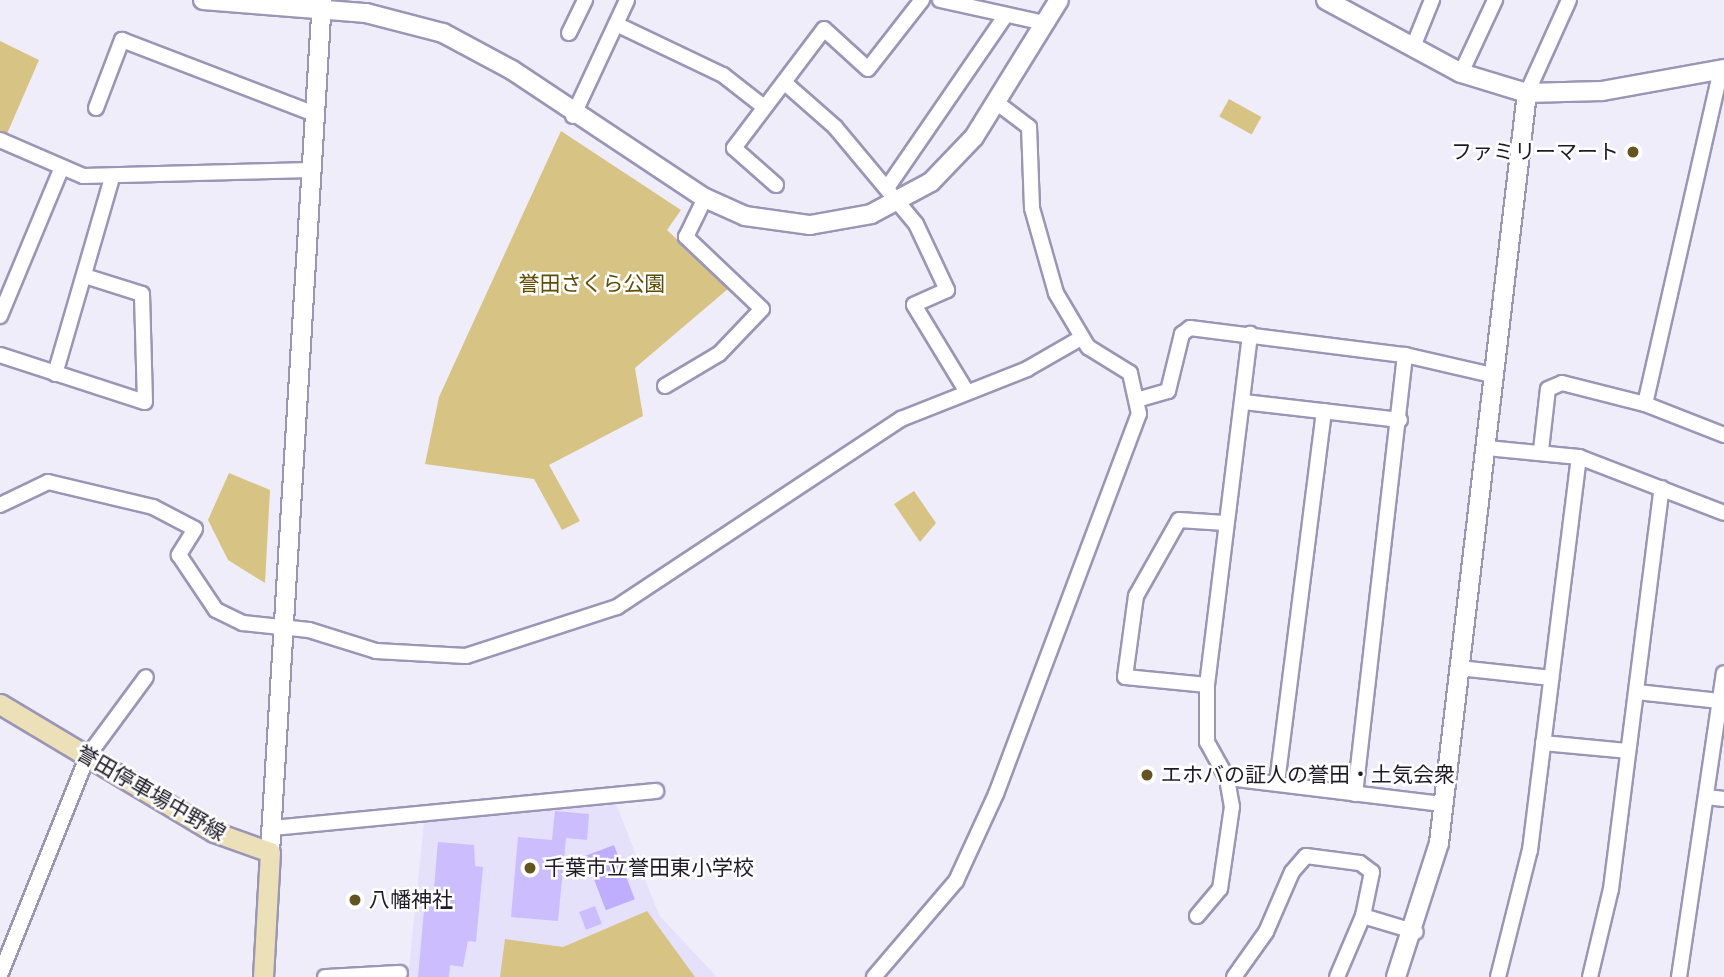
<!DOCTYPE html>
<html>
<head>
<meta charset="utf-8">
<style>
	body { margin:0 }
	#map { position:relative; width:1724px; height:977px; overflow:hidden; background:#f0edfb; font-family:"Fira Sans","Noto Sans JP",sans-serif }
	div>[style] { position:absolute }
	.built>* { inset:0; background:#e6e1fb }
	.green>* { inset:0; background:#d7c384; transform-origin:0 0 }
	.water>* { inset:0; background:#bfadfe; transform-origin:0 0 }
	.building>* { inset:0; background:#cbbdff; transform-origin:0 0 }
	.roads { filter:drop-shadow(2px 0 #9b95b6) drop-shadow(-2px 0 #9b95b6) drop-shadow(0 2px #9b95b6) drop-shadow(0 -2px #9b95b6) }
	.minor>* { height:14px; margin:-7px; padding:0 7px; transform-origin:7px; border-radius:7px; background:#fff }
	.tertiary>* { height:18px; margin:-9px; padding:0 9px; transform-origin:9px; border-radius:9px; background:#fff }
	.secondary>* { height:19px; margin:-9.5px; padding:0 9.5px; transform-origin:9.5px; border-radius:9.5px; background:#ebe0b7 }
	.dots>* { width:19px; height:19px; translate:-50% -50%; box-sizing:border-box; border:4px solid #fff; border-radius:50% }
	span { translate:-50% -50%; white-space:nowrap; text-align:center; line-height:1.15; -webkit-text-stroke:5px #fff; paint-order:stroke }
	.poi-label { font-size:21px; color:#1e1b27 }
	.right { translate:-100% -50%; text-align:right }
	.left { translate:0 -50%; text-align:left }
	.park-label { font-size:21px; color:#5f4c00 }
	.street-label { font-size:21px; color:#1e1b27 }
</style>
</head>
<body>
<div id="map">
	<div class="built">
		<i style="clip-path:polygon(616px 803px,659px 915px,717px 977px,408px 977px,424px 822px)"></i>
	</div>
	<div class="green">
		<i style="clip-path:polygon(0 41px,39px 60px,6px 136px,0 133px)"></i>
		<i style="left:1229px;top:99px;width:37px;height:20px;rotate:29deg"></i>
		<i style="clip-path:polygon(561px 131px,681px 210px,667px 230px,729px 288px,635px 368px,643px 416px,549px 465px,580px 521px,562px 530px,534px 479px,425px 464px,439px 397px)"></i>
		<i style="clip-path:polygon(229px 473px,270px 490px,265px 583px,228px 560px,208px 520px)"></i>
		<i style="clip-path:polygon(914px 491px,936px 523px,920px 542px,894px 504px)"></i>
		<i style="clip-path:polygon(647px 911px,695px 977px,500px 977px,505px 939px,563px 947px)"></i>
	</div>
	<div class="water">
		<i style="left:614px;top:845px;width:58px;height:31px;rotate:69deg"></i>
	</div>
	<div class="building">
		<i style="clip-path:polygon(555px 811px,589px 814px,587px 840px,566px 838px,558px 921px,511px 917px,518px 837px,552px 840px)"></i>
		<i style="clip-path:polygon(438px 842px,474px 845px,475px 866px,483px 867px,476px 942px,468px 941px,463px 967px,450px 965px,449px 977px,418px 977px,425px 899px,433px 900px)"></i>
		<i style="left:595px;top:906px;width:19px;height:17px;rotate:69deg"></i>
	</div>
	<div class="roads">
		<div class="minor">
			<i style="left:940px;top:0;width:107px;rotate:12.4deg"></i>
			<i style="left:616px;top:24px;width:119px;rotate:25.5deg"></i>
			<i style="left:723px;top:75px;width:52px;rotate:38deg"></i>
			<i style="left:569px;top:33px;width:37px;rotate:-64deg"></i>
			<i style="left:1413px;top:47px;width:51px;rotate:-68deg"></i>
			<i style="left:1461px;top:73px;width:81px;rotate:-65deg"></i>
			<i style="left:785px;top:83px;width:67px;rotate:41.3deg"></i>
			<i style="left:835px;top:127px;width:126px;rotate:50.1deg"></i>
			<i style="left:916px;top:224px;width:73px;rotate:64.8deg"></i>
			<i style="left:947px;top:290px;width:36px;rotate:156deg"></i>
			<i style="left:914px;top:305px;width:102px;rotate:58.7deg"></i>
			<i style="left:1527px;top:93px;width:102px;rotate:-65.7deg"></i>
			<i style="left:96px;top:108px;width:73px;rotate:-69.1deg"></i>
			<i style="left:122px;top:40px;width:204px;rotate:21deg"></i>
			<i style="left:573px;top:116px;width:128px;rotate:-65deg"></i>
			<i style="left:0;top:140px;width:90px;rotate:23.4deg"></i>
			<i style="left:83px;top:176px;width:227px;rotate:-1.5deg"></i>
			<i style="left:776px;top:185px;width:56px;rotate:-138.6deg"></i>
			<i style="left:734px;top:148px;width:149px;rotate:-52.9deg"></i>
			<i style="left:824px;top:29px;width:59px;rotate:42.3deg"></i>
			<i style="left:868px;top:69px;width:88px;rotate:-52deg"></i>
			<i style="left:887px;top:188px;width:209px;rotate:-55.5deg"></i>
			<i style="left:0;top:316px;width:161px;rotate:-67.4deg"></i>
			<i style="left:0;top:355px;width:152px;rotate:18deg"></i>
			<i style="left:145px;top:402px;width:108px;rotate:-91.6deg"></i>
			<i style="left:142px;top:294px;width:57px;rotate:-162.5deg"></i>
			<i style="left:55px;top:374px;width:204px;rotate:-73.8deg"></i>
			<i style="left:665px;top:386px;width:63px;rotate:-30.7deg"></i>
			<i style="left:719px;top:354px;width:62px;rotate:-46.3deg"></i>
			<i style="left:762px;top:309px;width:105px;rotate:-136.5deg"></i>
			<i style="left:686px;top:237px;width:43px;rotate:-64deg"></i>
			<i style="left:1140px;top:399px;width:29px;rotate:-16deg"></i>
			<i style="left:1168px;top:391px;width:59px;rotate:-76.2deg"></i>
			<i style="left:1182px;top:334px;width:10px;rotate:-37deg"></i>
			<i style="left:1190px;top:328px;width:217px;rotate:7.2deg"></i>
			<i style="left:1405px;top:355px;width:93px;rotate:13deg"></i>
			<i style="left:1244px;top:402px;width:157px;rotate:6.6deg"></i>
			<i style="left:1645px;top:404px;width:343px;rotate:-77.2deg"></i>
			<i style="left:1487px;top:448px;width:92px;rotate:5.6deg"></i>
			<i style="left:1579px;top:457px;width:155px;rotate:21.1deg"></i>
			<i style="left:1541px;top:450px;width:61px;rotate:-83.5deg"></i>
			<i style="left:1548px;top:389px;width:15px;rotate:-23deg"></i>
			<i style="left:1562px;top:383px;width:86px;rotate:14.2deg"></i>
			<i style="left:1645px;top:404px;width:85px;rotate:21.4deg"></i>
			<i style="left:0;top:505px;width:53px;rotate:-25.6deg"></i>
			<i style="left:48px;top:482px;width:108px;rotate:13.4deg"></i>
			<i style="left:153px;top:507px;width:47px;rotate:27.6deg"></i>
			<i style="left:195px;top:529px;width:31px;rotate:122deg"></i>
			<i style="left:179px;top:555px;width:66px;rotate:56.1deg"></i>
			<i style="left:216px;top:610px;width:30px;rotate:26deg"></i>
			<i style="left:243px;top:623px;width:66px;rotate:6.1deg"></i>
			<i style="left:309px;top:630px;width:70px;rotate:17.4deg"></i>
			<i style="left:376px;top:651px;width:90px;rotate:3.2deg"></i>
			<i style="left:466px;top:656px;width:159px;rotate:-18deg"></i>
			<i style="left:617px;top:607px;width:341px;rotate:-33.5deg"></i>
			<i style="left:901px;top:419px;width:136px;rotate:-21.6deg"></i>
			<i style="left:1027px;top:369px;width:62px;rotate:-29.9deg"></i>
			<i style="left:1459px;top:668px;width:93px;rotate:6.2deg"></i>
			<i style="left:1207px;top:685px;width:82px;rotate:-174.4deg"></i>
			<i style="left:1125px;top:677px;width:82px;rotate:-82.3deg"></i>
			<i style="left:1136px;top:596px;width:87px;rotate:-60.5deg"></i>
			<i style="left:1179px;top:520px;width:46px;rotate:3.7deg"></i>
			<i style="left:1637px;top:692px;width:83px;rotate:6.2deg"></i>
			<i style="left:1543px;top:743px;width:84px;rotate:5.4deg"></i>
			<i style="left:1227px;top:778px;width:218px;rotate:6.9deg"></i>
			<i style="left:1277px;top:783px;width:375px;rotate:-82.8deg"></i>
			<i style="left:1355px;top:794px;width:442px;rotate:-83.5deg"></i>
			<i style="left:1707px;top:797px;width:17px;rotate:7deg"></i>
			<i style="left:272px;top:828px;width:386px;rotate:-5.5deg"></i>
			<i style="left:1197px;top:916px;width:35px;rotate:-50deg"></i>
			<i style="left:1220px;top:889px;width:83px;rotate:-81.7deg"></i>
			<i style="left:1232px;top:807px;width:29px;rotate:-100deg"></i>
			<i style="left:1227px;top:778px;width:41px;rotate:-119.1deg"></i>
			<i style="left:1207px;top:742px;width:57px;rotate:-90deg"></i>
			<i style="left:1207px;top:685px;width:354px;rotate:-83deg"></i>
			<i style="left:1363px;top:916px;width:55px;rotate:16.8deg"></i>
			<i style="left:0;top:975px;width:235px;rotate:-68.2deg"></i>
			<i style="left:87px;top:757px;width:99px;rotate:-53.6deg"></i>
			<i style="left:325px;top:977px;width:75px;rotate:-3.1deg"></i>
			<i style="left:874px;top:977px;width:126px;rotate:-49.5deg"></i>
			<i style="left:956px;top:881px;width:96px;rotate:-65.3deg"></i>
			<i style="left:996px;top:794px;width:406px;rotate:-69.4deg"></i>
			<i style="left:1139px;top:414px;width:42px;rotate:-102.4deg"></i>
			<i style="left:1130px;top:373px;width:49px;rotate:-148.2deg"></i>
			<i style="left:1088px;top:347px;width:63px;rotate:-120.7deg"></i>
			<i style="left:1056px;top:293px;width:88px;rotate:-105.8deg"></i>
			<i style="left:1032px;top:208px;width:81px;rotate:-92.1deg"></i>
			<i style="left:1029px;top:127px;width:40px;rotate:-143deg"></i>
			<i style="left:1234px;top:977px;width:55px;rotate:-54.6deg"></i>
			<i style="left:1266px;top:932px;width:65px;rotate:-66.6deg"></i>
			<i style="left:1292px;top:872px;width:21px;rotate:-49deg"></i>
			<i style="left:1306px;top:856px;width:54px;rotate:7.4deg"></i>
			<i style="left:1360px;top:863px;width:15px;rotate:37deg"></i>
			<i style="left:1372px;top:872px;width:45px;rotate:101.6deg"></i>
			<i style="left:1363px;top:916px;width:66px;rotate:113.1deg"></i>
			<i style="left:1498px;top:977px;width:131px;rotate:-75.9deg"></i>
			<i style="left:1530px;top:850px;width:396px;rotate:-82.9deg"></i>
			<i style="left:1590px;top:977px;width:90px;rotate:-76.6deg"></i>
			<i style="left:1611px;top:889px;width:404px;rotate:-82.8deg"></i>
			<i style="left:1679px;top:977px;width:307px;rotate:-81.6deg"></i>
		</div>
		<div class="tertiary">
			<i style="left:203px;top:0;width:164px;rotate:4.6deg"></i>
			<i style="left:366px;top:13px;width:80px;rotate:14.6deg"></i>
			<i style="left:443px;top:33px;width:78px;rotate:28.2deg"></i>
			<i style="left:512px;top:70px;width:232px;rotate:33.6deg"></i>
			<i style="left:705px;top:198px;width:44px;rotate:24.2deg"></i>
			<i style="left:745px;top:216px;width:66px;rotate:7.9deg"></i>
			<i style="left:810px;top:225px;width:62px;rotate:-10.2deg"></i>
			<i style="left:871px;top:214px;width:68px;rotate:-28.1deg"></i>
			<i style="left:931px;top:182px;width:62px;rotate:-46.3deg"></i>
			<i style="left:974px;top:137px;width:161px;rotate:-58.2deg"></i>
			<i style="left:1326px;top:0;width:153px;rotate:28.4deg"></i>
			<i style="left:1461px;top:73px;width:69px;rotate:16.9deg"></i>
			<i style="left:1527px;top:93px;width:75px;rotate:-1.5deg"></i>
			<i style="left:1602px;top:91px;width:124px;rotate:-10.2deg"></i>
			<i style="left:270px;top:852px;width:854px;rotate:-86.51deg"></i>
			<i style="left:1396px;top:977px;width:141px;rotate:-72.2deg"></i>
			<i style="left:1439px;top:843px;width:755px;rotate:-83.31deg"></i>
		</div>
		<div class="secondary">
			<i style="left:0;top:704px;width:249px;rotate:30.9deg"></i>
			<i style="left:214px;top:832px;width:59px;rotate:19.7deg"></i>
			<i style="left:270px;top:852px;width:125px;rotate:93.2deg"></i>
		</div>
	</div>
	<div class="dots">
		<i style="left:1633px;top:152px;background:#645421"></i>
		<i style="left:1147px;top:775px;background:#645421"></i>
		<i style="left:530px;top:868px;background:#645421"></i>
		<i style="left:355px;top:900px;background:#645421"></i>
	</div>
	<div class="poi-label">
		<span class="right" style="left:1619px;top:152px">ファミリーマート</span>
		<span class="left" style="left:1161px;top:775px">エホバの証人の誉田・土気会衆</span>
		<span class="left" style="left:544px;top:868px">千葉市立誉田東小学校</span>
		<span class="left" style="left:369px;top:900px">八幡神社</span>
	</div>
	<div class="park-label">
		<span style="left:592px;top:284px">誉田さくら公園</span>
	</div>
	<div class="street-label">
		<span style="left:151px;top:793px;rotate:30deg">誉田停車場中野線</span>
	</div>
</div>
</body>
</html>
